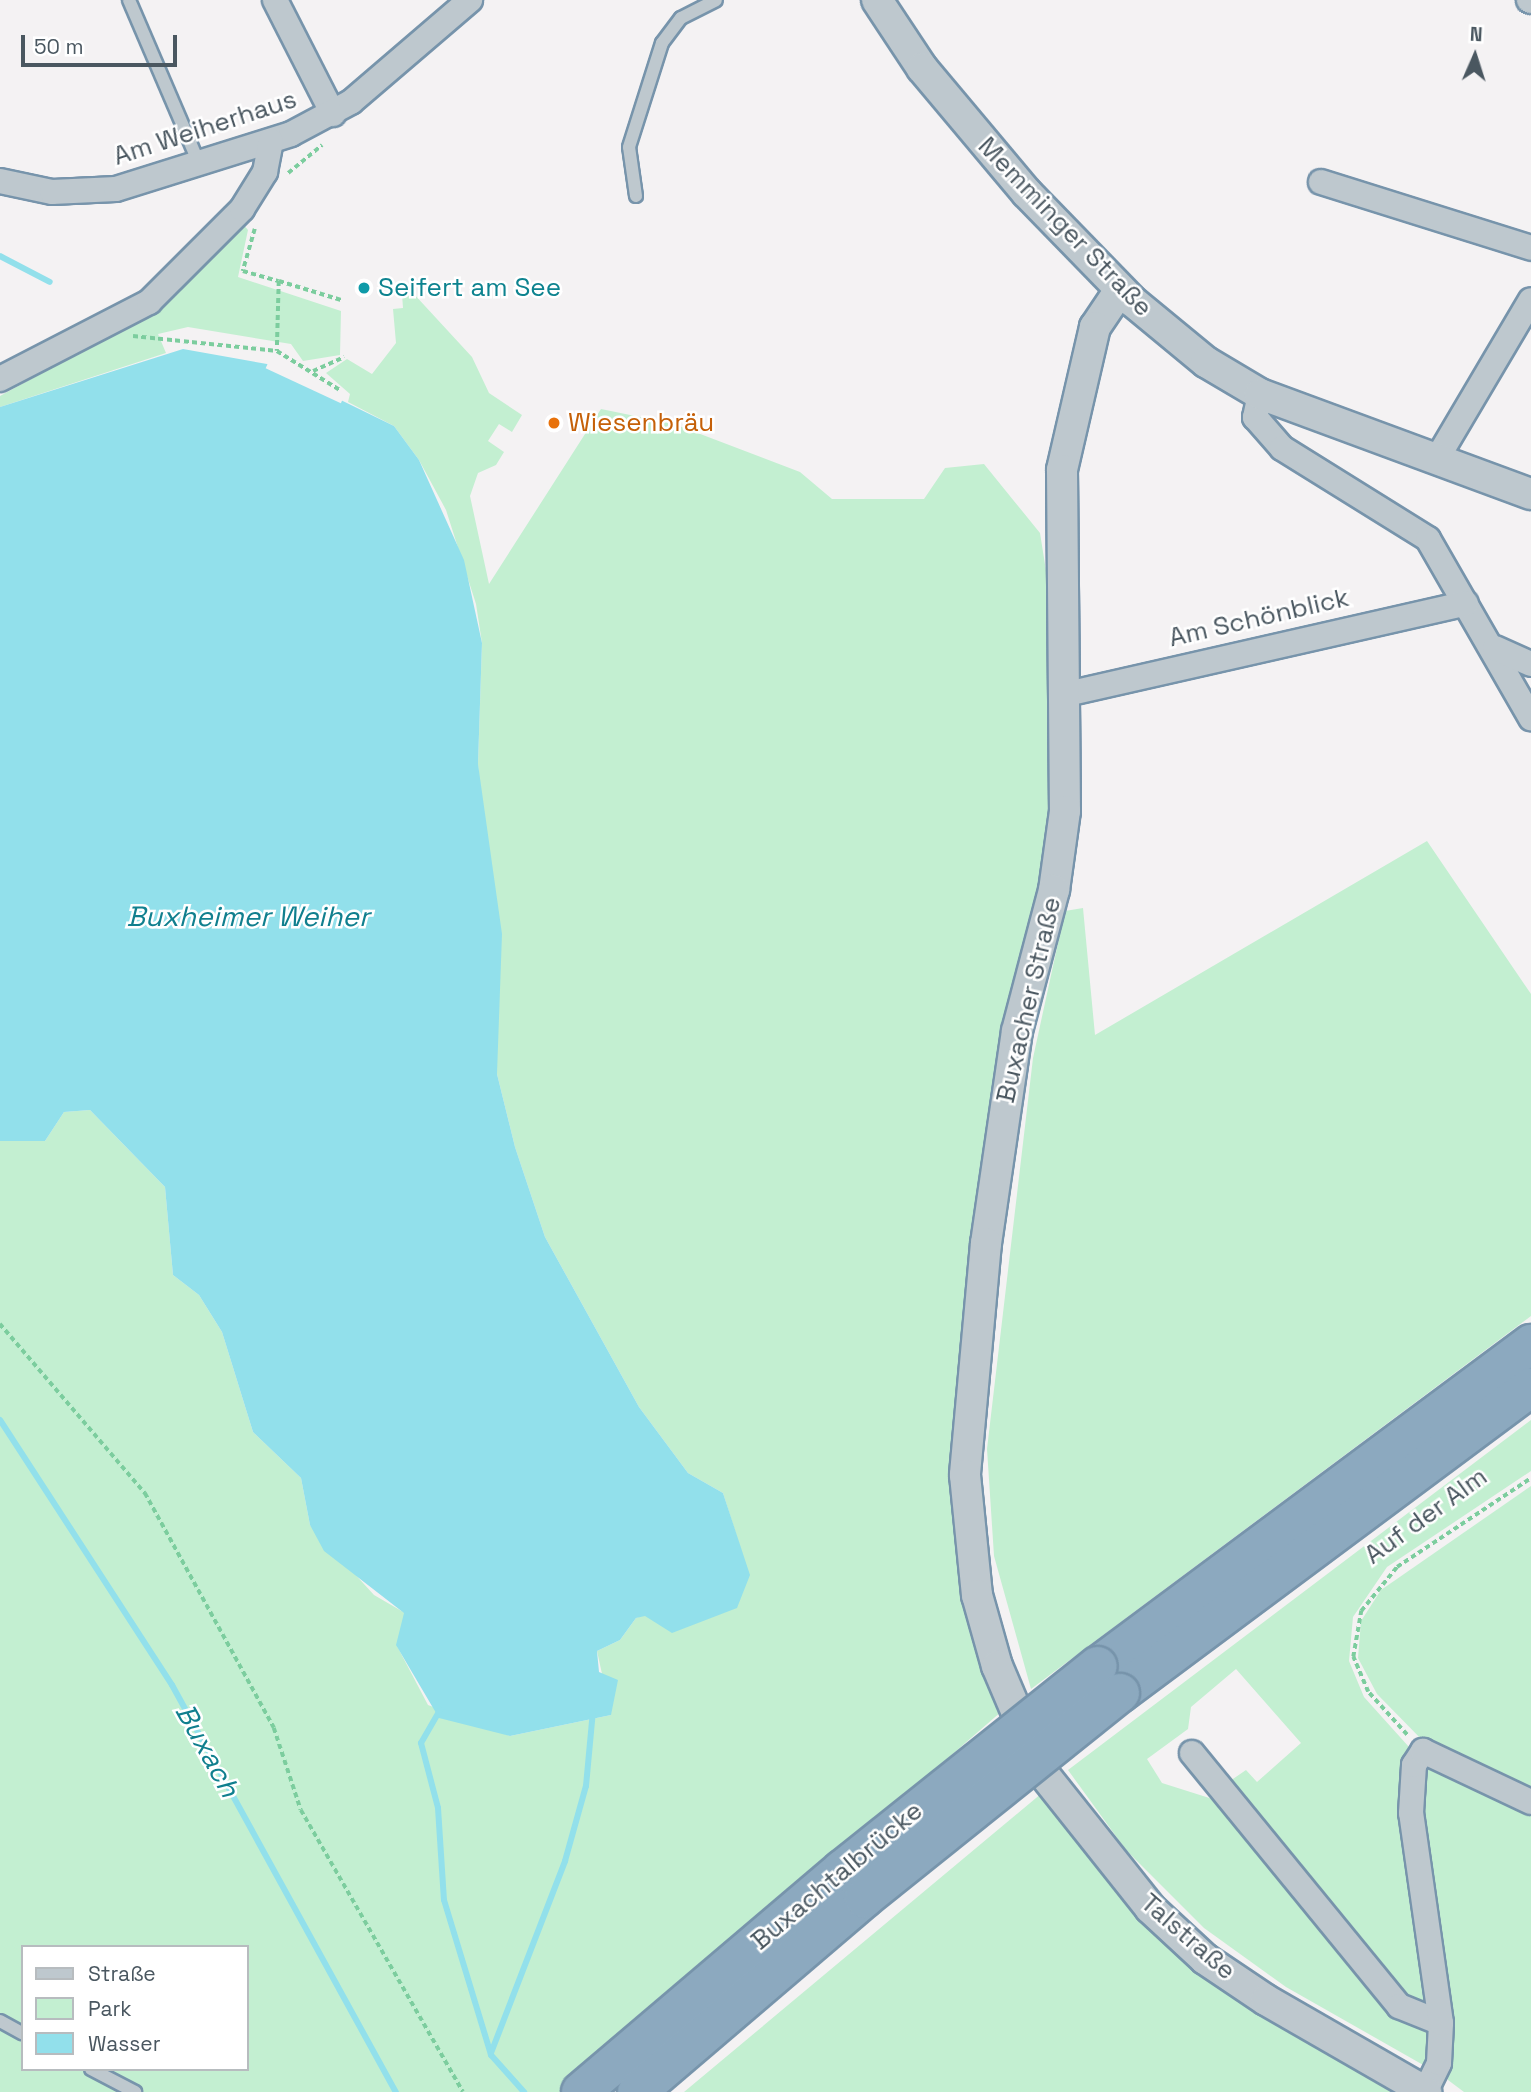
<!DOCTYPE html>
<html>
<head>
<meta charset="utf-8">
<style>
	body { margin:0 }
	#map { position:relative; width:1531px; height:2092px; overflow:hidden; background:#f4f2f3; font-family:"Space Grotesk",sans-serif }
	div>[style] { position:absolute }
	.green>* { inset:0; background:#c3efd1 }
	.water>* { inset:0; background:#92e0eb }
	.pier>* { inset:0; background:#f4f2f3; transform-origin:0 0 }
	.stream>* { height:6px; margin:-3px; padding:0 3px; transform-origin:3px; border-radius:3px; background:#92e0eb }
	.path>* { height:3.5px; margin-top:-1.75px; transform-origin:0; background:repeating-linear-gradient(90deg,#7ccd9e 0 5px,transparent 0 8.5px) }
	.roads { filter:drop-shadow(2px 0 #7794ab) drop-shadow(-2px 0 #7794ab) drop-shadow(0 2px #7794ab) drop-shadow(0 -2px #7794ab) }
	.service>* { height:12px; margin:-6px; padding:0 6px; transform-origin:6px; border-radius:6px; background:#bec8ce }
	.minor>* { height:24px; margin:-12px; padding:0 12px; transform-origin:12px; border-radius:12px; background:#bec8ce }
	.tertiary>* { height:30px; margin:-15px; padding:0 15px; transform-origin:15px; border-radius:15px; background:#bec8ce }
	.motorway>* { height:38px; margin:-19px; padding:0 19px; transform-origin:19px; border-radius:19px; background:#8ca9bf }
	.bridges { filter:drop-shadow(2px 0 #7794ab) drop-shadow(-2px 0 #7794ab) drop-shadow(0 2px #7794ab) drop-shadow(0 -2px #7794ab) }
	.motorway-bridge>* { height:38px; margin:-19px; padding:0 19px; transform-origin:19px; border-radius:19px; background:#8ca9bf }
	.dots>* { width:19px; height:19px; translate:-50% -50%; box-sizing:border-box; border:4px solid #fff; border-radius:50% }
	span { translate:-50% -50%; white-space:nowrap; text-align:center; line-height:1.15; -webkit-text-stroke:5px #fff; paint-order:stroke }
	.street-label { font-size:26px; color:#4a5760 }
	.culture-label { font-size:26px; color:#0d838f }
	.left { translate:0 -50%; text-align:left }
	.food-label { font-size:26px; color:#c56008 }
	.water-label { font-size:28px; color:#107f8e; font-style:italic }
	.legend { position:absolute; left:21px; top:1945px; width:228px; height:126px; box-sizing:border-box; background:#fff; border:2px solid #b7bcbf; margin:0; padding:9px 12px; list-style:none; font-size:21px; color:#4a5760 }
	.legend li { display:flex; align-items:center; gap:14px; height:35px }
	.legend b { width:35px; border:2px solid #b7bcbf }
	.north { position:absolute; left:1440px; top:21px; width:70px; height:70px; -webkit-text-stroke:5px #fff; paint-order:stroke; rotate:3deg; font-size:19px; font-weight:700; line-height:28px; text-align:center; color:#4a5760 }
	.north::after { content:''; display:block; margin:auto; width:24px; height:32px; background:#4a5760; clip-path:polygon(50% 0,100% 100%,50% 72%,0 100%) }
	.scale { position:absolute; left:21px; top:35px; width:156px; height:32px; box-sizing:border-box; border:4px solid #4a5760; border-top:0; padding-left:9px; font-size:21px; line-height:24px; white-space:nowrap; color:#4a5760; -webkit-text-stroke:5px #fff; paint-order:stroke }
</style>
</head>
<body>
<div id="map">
	<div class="green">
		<i style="clip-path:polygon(242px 223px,248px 230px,238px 277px,341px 311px,340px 355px,303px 361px,291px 344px,188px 327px,158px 334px,166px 353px,0 407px,0 396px,150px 314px)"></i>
		<i style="clip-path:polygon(evenodd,401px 280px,472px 357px,489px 393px,522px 415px,512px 432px,499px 424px,488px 441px,504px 452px,496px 465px,478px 473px,470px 496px,489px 584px,601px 409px,674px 424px,800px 472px,832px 499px,924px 499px,945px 468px,984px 464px,1040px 533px,1051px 602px,1057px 735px,1046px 863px,997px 1063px,952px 1452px,959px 1568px,1002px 1711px,564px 2092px,0 2092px,0 1141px,45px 1141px,64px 1112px,90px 1110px,165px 1187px,173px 1275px,199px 1295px,222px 1332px,253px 1432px,301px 1478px,310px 1525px,374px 1595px,405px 1613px,397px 1646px,428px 1705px,510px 1736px,611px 1715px,597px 1651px,620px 1640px,636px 1618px,749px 1575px,723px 1493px,688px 1473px,639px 1407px,545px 1237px,515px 1147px,497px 1074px,478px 764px,482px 643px,476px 604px,446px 510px,419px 460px,394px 426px,348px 402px,350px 394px,326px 373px,347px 359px,372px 374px,396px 343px,393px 309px,403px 308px,401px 280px,23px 1947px,247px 1947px,247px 2069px,23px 2069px,23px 1947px)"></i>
		<i style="clip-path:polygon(1427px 841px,1531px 994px,1531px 1316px,1031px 1689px,994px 1556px,987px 1449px,1033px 1058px,1065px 911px,1083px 908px,1095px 1035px)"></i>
		<i style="clip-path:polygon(1531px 1420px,1531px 1471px,1387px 1567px,1353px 1617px,1349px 1661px,1364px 1697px,1409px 1747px,1401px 1762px,1404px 1801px,1429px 2008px,1404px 2002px,1230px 1781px,1246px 1770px,1257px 1782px,1301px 1743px,1236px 1669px,1191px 1707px,1188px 1729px,1147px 1759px,1162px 1783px,1222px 1802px,1430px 2033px,1435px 2039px,1425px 2066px,1286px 1987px,1204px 1928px,1126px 1850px,1068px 1770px)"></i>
		<i style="clip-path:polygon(1531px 1486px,1531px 1796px,1428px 1746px,1377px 1694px,1358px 1658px,1361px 1621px,1381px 1590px)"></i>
		<i style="clip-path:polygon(1434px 1765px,1531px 1806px,1531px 2092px,1464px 2092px,1448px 2080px,1417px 1778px)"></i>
		<i style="clip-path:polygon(1042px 1793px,1130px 1906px,1407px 2092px,684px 2092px)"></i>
	</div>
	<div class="water">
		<i style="clip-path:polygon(183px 349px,267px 364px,394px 426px,419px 460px,464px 560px,482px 643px,478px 764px,502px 934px,497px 1074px,515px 1147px,545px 1237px,639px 1407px,688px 1473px,723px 1493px,750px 1575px,737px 1608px,672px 1633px,645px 1616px,636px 1618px,620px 1640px,597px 1651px,599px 1672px,618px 1680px,611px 1715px,510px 1736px,439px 1718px,396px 1645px,404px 1613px,324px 1551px,310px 1525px,301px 1478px,253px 1432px,222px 1332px,199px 1295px,173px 1275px,165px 1187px,90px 1110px,64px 1112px,45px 1141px,0 1141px,0 407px)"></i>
	</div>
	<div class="pier">
		<i style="left:269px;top:361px;width:83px;height:8px;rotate:25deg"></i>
	</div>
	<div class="stream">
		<i style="left:0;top:256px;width:56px;rotate:27.5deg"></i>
		<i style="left:0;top:1420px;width:316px;rotate:57deg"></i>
		<i style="left:172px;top:1685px;width:465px;rotate:61.2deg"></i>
		<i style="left:440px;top:1710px;width:38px;rotate:120deg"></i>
		<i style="left:421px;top:1743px;width:67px;rotate:75.3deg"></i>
		<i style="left:438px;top:1808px;width:92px;rotate:86.3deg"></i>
		<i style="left:444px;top:1900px;width:162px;rotate:73.1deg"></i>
		<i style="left:491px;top:2055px;width:50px;rotate:48.3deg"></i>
		<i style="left:491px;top:2053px;width:206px;rotate:-68.9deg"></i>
		<i style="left:565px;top:1861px;width:78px;rotate:-74.4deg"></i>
		<i style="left:586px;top:1786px;width:75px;rotate:-84.7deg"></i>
	</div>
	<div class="path">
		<i style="left:288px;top:173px;width:44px;rotate:-39.5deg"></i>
		<i style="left:255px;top:229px;width:44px;rotate:105.9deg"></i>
		<i style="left:243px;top:271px;width:37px;rotate:16deg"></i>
		<i style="left:279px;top:281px;width:70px;rotate:91.6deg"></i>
		<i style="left:279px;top:281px;width:65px;rotate:17deg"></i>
		<i style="left:133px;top:336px;width:145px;rotate:5.9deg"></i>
		<i style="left:277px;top:351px;width:74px;rotate:31.8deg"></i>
		<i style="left:313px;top:371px;width:34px;rotate:-24deg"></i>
		<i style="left:0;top:1324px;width:223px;rotate:49.4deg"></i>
		<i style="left:145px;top:1493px;width:268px;rotate:61.2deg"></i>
		<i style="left:274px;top:1728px;width:86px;rotate:71.8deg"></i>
		<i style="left:301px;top:1810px;width:325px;rotate:60.1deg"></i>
		<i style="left:1407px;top:1735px;width:58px;rotate:-132.2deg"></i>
		<i style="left:1368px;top:1692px;width:38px;rotate:-113deg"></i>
		<i style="left:1353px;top:1657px;width:47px;rotate:-80.1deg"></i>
		<i style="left:1361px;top:1611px;width:57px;rotate:-50.7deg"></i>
		<i style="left:1397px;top:1567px;width:161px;rotate:-33.6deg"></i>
	</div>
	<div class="roads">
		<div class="service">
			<i style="left:129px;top:0;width:181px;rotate:66.8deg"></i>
			<i style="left:636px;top:196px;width:49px;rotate:-98.1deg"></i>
			<i style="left:629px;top:147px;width:109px;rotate:-72.4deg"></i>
			<i style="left:662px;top:43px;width:31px;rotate:-53deg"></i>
			<i style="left:681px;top:18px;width:39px;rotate:-27deg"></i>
			<i style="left:0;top:2021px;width:26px;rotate:29deg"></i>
			<i style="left:91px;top:2069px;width:50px;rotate:27.6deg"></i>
		</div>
		<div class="minor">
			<i style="left:275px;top:0;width:128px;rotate:63deg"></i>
			<i style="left:1529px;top:0;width:2px;rotate:27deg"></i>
			<i style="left:0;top:181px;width:53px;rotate:11.9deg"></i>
			<i style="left:52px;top:192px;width:64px;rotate:-2.7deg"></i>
			<i style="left:116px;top:189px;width:183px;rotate:-17.4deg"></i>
			<i style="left:291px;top:134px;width:68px;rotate:-28.1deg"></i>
			<i style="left:351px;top:102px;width:157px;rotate:-40.6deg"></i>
			<i style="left:1321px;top:182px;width:220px;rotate:17.4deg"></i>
			<i style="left:0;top:379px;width:168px;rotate:-27.3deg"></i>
			<i style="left:149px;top:302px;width:132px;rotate:-45deg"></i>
			<i style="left:242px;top:209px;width:44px;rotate:-58.1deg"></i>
			<i style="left:265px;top:172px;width:31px;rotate:-79deg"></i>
			<i style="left:1260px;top:394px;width:24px;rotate:102deg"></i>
			<i style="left:1255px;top:417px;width:41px;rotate:48.9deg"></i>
			<i style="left:1282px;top:448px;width:172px;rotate:31.9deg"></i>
			<i style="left:1428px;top:539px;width:207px;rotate:60.1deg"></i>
			<i style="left:1438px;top:457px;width:182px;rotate:-59.4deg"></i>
			<i style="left:1495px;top:648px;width:39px;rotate:24deg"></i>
			<i style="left:1067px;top:694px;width:409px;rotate:-12.8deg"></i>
			<i style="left:1192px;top:1753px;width:327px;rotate:50.7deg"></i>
			<i style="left:1399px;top:2006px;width:45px;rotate:22deg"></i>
			<i style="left:1425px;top:2092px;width:32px;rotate:-64deg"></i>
			<i style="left:1439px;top:2063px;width:40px;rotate:-87.1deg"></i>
			<i style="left:1441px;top:2023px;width:212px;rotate:-98.1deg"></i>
			<i style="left:1411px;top:1813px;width:48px;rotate:-86.4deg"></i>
			<i style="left:1414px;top:1765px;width:17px;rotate:-57deg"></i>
			<i style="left:1423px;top:1751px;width:119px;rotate:25.3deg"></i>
		</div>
		<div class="tertiary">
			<i style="left:877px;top:0;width:82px;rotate:56.5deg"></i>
			<i style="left:922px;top:68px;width:163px;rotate:50deg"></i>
			<i style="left:1027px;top:193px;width:151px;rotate:45.8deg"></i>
			<i style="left:1132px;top:301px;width:96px;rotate:39.5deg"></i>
			<i style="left:1206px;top:362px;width:63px;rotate:30.7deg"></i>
			<i style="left:1260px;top:394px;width:289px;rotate:20.3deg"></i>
			<i style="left:1120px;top:290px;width:45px;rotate:124deg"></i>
			<i style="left:1095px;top:327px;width:147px;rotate:103deg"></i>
			<i style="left:1062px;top:470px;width:341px;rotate:89.5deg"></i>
			<i style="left:1065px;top:811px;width:80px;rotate:97.9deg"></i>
			<i style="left:1054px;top:890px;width:146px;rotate:104.7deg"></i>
			<i style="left:1017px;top:1031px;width:214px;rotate:98.3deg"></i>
			<i style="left:986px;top:1243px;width:233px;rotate:95.2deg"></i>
			<i style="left:965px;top:1475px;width:121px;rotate:84.3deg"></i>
			<i style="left:977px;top:1595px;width:74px;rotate:74.3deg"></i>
			<i style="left:997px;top:1666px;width:115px;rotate:67deg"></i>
			<i style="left:1042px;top:1772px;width:174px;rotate:51.5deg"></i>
			<i style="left:1150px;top:1908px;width:75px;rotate:42.8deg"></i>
			<i style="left:1205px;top:1959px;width:73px;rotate:33.9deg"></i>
			<i style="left:1266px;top:2000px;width:185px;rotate:29.9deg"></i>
		</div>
		<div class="motorway">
			<i style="left:1098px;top:1666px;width:540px;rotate:-36.64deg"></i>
			<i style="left:1120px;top:1693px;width:512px;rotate:-36.67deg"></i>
		</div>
	</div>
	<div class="bridges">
		<div class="motorway-bridge">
			<i style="left:581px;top:2092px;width:343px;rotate:-40.4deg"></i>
			<i style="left:842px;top:1870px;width:327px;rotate:-38.6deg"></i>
			<i style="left:637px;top:2092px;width:299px;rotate:-40.5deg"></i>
			<i style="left:864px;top:1898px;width:328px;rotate:-38.7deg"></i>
		</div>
	</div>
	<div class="dots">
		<i style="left:364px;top:288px;background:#0f9aa8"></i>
		<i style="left:554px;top:423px;background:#e8710a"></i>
	</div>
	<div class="street-label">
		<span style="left:205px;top:128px;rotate:-18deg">Am Weiherhaus</span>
		<span style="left:1065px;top:227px;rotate:46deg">Memminger Straße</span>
		<span style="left:1259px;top:618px;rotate:-13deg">Am Schönblick</span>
		<span style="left:1029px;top:1000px;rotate:-77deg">Buxacher Straße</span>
		<span style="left:1426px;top:1516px;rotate:-36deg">Auf der Alm</span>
		<span style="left:837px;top:1876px;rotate:-40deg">Buxachtalbrücke</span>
		<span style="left:1188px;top:1937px;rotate:41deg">Talstraße</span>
	</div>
	<div class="culture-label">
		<span class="left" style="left:378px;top:288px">Seifert am See</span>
	</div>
	<div class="food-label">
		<span class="left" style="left:568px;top:423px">Wiesenbräu</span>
	</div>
	<div class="water-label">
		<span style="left:248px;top:916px">Buxheimer Weiher</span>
		<span style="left:208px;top:1750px;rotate:61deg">Buxach</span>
	</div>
	<ul class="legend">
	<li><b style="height:9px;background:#bec8ce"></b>Straße</li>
	<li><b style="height:19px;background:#c3efd1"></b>Park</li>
	<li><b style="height:19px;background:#92e0eb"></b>Wasser</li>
	</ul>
	<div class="north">N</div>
	<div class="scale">50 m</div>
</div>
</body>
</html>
